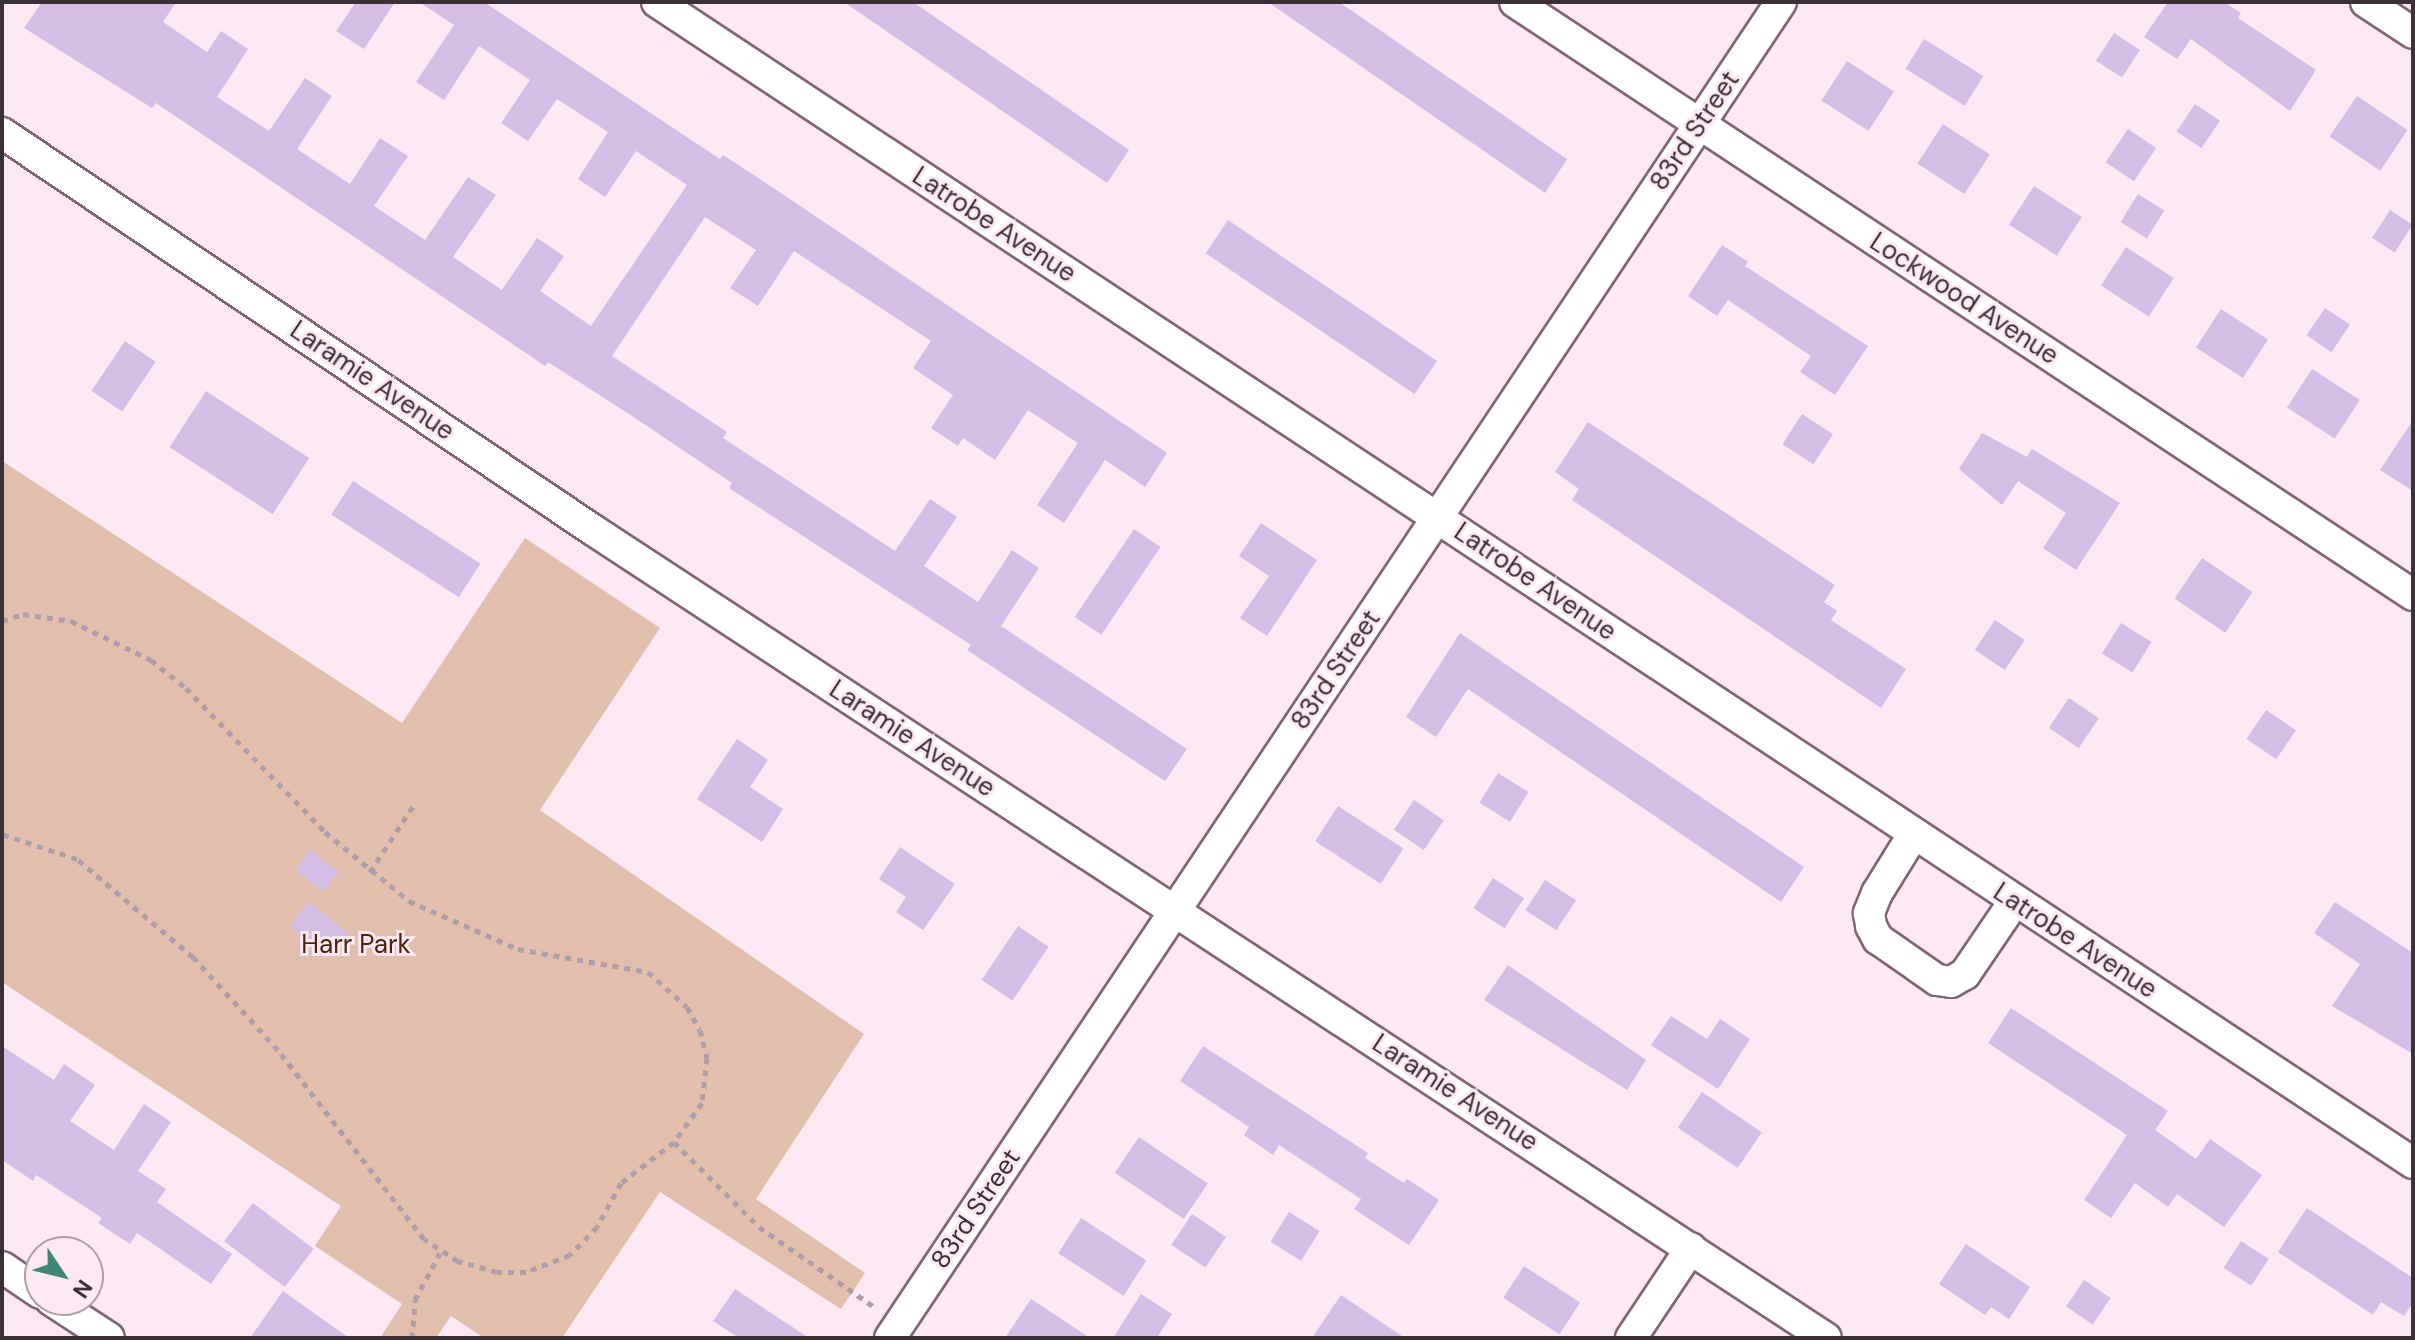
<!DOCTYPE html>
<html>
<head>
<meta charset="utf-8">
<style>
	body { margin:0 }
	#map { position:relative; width:2415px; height:1340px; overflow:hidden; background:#fce9f3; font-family:"DM Sans",sans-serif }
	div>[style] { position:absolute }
	.green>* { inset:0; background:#e2beac }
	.building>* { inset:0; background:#d4bee6; transform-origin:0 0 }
	.path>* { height:5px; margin-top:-2.5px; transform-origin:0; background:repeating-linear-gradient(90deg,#ae9ea7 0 6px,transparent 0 12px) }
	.roads { filter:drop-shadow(2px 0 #816575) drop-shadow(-2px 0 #816575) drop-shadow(0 2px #816575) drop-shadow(0 -2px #816575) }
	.minor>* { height:30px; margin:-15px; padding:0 15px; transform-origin:15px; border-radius:15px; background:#fff }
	span { translate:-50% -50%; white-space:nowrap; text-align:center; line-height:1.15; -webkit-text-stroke:6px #fce9f3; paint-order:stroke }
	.street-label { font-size:26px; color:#3c3037 }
	.park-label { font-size:26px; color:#4b2209 }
	.frame { position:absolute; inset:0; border:4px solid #3c3037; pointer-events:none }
	.north { position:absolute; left:24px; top:1236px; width:80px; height:80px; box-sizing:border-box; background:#fce9f3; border:2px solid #af9fa8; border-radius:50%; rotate:125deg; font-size:22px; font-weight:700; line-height:32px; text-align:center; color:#3c3037 }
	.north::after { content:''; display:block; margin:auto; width:28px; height:36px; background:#428578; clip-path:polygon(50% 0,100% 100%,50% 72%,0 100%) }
</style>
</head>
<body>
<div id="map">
	<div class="green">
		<i style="clip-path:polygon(2px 461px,402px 723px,525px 538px,660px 628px,540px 810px,864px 1034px,756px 1199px,865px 1273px,841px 1309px,660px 1192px,562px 1338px,484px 1338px,451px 1316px,436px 1338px,380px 1338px,402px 1304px,315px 1246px,341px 1206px,2px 982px)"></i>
	</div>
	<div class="building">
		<i style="clip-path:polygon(42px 2px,176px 2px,163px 22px,207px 52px,221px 31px,248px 49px,217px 97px,269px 131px,305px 78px,332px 96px,297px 149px,350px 184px,380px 138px,408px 156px,374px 206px,425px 240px,468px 177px,496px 195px,453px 257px,502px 290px,537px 238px,564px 256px,540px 291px,591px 326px,687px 185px,636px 151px,605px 197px,578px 179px,608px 132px,557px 99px,528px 141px,501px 123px,530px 80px,479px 46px,444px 100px,416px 82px,454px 25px,419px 2px,484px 2px,720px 159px,723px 155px,775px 189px,1167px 453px,1145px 487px,1105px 460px,1064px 523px,1037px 505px,1078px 443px,1028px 410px,995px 460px,963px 438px,958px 446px,931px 428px,953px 395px,913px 368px,931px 341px,794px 251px,758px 306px,730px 288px,756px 250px,705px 217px,612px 356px,727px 432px,723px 438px,895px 551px,930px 499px,957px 517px,924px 566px,978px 602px,1012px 550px,1039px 568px,1001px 626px,1187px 749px,1165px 781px,967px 650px,971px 645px,729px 488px,732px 483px,632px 416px,548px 362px,545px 366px,156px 103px,152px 108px,24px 28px)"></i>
		<i style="clip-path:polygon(356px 2px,395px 2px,364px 49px,336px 31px)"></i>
		<i style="clip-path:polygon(844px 2px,913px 2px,1129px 150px,1107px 183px)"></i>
		<i style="clip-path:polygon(1268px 2px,1339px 2px,1567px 159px,1545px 193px)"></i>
		<i style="clip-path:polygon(2168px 2px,2224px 2px,2241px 13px,2238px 18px,2316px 70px,2290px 111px,2191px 39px,2177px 59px,2144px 37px)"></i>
		<i style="left:2114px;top:33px;width:31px;height:33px;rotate:33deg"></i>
		<i style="left:1924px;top:39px;width:70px;height:35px;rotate:32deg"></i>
		<i style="left:1847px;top:61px;width:56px;height:47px;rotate:33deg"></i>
		<i style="left:2357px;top:96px;width:61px;height:49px;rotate:34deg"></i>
		<i style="left:2195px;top:104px;width:30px;height:33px;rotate:34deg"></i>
		<i style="left:1943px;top:124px;width:56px;height:47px;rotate:33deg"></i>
		<i style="left:2128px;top:129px;width:34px;height:40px;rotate:34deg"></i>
		<i style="left:2034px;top:186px;width:57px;height:46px;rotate:33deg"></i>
		<i style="left:2138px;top:194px;width:31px;height:33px;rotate:32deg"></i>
		<i style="left:2390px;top:210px;width:27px;height:33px;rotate:33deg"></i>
		<i style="left:1228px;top:220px;width:252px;height:40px;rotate:34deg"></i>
		<i style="clip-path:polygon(1722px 245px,1748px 262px,1745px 266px,1868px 346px,1835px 395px,1800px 372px,1811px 356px,1728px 300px,1717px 316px,1688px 296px)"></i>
		<i style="left:2126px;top:247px;width:57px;height:46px;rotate:33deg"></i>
		<i style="left:2325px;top:308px;width:30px;height:33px;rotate:34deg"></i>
		<i style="left:2221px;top:309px;width:56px;height:46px;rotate:33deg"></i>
		<i style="left:125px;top:341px;width:37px;height:60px;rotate:34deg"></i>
		<i style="left:2312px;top:369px;width:57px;height:46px;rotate:33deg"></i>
		<i style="left:206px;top:391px;width:123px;height:67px;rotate:33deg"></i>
		<i style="left:1802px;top:414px;width:37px;height:36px;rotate:33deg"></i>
		<i style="clip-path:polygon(2413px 420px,2413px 491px,2380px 470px)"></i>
		<i style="clip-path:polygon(1588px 422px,1835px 585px,1824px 602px,1837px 611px,1831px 620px,1906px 669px,1881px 708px,1572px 500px,1579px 489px,1555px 472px)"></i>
		<i style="clip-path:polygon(1982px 433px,2027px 457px,2032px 449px,2120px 503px,2076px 570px,2043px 548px,2066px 513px,2018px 481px,2002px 505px,1959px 469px)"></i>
		<i style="left:353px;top:481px;width:152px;height:40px;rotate:33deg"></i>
		<i style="clip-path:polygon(1261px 523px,1317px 560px,1267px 636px,1240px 618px,1269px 576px,1239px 556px)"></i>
		<i style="left:1134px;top:529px;width:32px;height:106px;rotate:34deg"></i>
		<i style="left:2202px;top:558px;width:61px;height:49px;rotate:34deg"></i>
		<i style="left:1995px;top:620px;width:36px;height:36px;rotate:34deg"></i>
		<i style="left:2121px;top:623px;width:36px;height:36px;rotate:32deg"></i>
		<i style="clip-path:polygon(1460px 633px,1804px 867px,1781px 902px,1468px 689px,1436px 737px,1406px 717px)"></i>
		<i style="left:2069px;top:698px;width:36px;height:36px;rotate:34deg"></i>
		<i style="left:2266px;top:710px;width:36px;height:35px;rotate:34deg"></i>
		<i style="clip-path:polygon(737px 739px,768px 760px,750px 787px,783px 809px,762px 842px,697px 799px)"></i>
		<i style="left:1498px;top:773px;width:36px;height:35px;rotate:32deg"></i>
		<i style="left:1414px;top:800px;width:36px;height:36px;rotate:34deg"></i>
		<i style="left:1338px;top:806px;width:78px;height:42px;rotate:33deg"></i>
		<i style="clip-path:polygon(900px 847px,955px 884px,923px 930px,896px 912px,906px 897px,879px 879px)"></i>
		<i style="left:310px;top:850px;width:36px;height:25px;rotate:38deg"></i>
		<i style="left:1493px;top:878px;width:37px;height:36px;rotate:33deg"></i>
		<i style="left:1545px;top:880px;width:37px;height:36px;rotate:33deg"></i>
		<i style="left:309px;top:902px;width:49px;height:31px;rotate:39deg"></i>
		<i style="clip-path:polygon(2335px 902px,2413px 953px,2413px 1054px,2332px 1006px,2360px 964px,2314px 933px)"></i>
		<i style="left:1018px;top:926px;width:37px;height:65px;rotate:34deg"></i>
		<i style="clip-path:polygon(1508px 965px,1646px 1060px,1627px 1090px,1484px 1000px)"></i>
		<i style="clip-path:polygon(2011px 1008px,2168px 1111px,2155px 1130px,2196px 1159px,2210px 1139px,2262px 1175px,2224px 1227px,2177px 1194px,2168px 1207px,2135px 1183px,2111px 1218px,2084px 1200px,2127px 1135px,1988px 1043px)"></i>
		<i style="clip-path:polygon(1671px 1016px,1707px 1039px,1720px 1019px,1750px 1039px,1718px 1089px,1651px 1045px)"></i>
		<i style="clip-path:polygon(2px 1046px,54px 1080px,64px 1064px,95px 1085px,70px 1121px,114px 1150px,144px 1104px,171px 1122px,138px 1171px,166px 1189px,157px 1202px,232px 1254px,211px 1284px,137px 1233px,130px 1244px,98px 1223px,102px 1218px,36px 1175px,33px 1181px,2px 1160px)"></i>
		<i style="clip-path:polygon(1203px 1046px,1368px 1153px,1365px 1158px,1404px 1183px,1407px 1179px,1439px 1200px,1409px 1245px,1354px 1209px,1361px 1199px,1279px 1145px,1273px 1155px,1244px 1135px,1249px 1127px,1180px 1081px)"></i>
		<i style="left:1702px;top:1092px;width:72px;height:43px;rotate:34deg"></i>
		<i style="left:1139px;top:1137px;width:83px;height:43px;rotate:34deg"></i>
		<i style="left:253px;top:1203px;width:76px;height:48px;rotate:37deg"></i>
		<i style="clip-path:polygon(2307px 1208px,2413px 1278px,2413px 1303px,2404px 1316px,2381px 1302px,2373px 1315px,2278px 1252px)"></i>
		<i style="left:1289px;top:1212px;width:36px;height:35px;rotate:32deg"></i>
		<i style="left:1192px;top:1214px;width:41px;height:37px;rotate:34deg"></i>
		<i style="left:1081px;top:1218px;width:78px;height:42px;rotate:33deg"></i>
		<i style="left:2241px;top:1241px;width:33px;height:32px;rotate:33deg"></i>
		<i style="clip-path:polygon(1966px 1244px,2030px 1287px,2009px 1319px,1991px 1307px,1985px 1315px,1939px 1284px)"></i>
		<i style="left:1524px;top:1266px;width:67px;height:38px;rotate:33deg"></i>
		<i style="left:2084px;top:1280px;width:32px;height:32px;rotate:34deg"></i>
		<i style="clip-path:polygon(735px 1289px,809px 1338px,739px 1338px,713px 1321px)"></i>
		<i style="clip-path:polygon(283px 1291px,349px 1338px,250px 1338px)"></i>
		<i style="clip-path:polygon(1141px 1294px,1172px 1314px,1157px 1338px,1113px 1338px)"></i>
		<i style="clip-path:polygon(1341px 1295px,1405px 1338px,1312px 1338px)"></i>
		<i style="clip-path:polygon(1031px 1299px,1090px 1338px,1005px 1338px)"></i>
	</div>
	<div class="path">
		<i style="left:2px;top:621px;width:22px;rotate:-18deg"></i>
		<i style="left:23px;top:614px;width:49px;rotate:8.3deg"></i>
		<i style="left:71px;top:621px;width:89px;rotate:26deg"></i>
		<i style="left:151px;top:660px;width:45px;rotate:38.7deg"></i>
		<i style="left:186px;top:688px;width:200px;rotate:46deg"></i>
		<i style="left:325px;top:832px;width:109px;rotate:39.4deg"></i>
		<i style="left:409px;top:901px;width:119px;rotate:23.8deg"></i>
		<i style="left:518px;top:949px;width:132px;rotate:10deg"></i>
		<i style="left:648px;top:972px;width:52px;rotate:41.9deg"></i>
		<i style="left:687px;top:1007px;width:26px;rotate:61deg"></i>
		<i style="left:700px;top:1030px;width:29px;rotate:76deg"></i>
		<i style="left:707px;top:1058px;width:45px;rotate:96.3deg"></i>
		<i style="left:702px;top:1103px;width:48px;rotate:125.7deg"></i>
		<i style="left:674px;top:1142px;width:67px;rotate:142.3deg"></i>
		<i style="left:621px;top:1183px;width:50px;rotate:118.6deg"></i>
		<i style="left:597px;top:1227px;width:39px;rotate:134deg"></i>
		<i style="left:570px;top:1255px;width:47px;rotate:158.9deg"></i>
		<i style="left:526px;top:1272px;width:29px;rotate:180deg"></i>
		<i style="left:497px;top:1272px;width:41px;rotate:-164.2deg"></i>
		<i style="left:458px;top:1261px;width:40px;rotate:-147.1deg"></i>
		<i style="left:424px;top:1239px;width:239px;rotate:-127.7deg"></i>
		<i style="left:278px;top:1050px;width:126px;rotate:-132.4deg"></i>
		<i style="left:193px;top:957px;width:152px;rotate:-139.8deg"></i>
		<i style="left:77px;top:859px;width:79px;rotate:-161.6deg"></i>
		<i style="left:370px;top:872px;width:82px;rotate:-56.9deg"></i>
		<i style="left:674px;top:1142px;width:120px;rotate:45deg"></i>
		<i style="left:759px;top:1227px;width:142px;rotate:34.7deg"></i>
		<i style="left:412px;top:1338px;width:38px;rotate:-85deg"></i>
		<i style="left:415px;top:1300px;width:53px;rotate:-62deg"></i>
	</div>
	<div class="roads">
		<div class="minor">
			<i style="left:657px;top:2px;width:2105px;rotate:33.47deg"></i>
			<i style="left:1515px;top:2px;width:1076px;rotate:33.44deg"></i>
			<i style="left:2366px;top:2px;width:56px;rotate:33.4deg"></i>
			<i style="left:2px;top:133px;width:712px;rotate:33.89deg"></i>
			<i style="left:593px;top:530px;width:1474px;rotate:33.24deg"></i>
			<i style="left:1913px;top:835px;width:68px;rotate:121.8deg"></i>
			<i style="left:1877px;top:893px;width:22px;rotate:112deg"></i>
			<i style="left:1869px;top:913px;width:13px;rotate:81deg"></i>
			<i style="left:1871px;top:926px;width:15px;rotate:62deg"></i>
			<i style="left:1878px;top:939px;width:72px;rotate:34.8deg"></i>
			<i style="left:1937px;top:980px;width:14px;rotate:8deg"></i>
			<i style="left:1951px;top:982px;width:16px;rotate:-30deg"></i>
			<i style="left:1965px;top:974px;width:87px;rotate:-55.8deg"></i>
			<i style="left:2px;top:1267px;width:46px;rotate:34.4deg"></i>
			<i style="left:51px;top:1300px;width:69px;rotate:33.2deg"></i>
			<i style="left:890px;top:1338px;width:1606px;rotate:-56.3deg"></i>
			<i style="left:1631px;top:1338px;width:108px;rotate:-56.3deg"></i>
		</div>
	</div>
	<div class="street-label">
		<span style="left:1695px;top:131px;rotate:-56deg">83rd Street</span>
		<span style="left:994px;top:225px;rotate:33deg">Latrobe Avenue</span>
		<span style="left:1964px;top:299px;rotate:33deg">Lockwood Avenue</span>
		<span style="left:372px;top:381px;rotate:34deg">Laramie Avenue</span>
		<span style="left:1535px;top:582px;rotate:34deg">Latrobe Avenue</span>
		<span style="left:1336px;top:670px;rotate:-56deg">83rd Street</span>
		<span style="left:912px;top:739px;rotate:33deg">Laramie Avenue</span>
		<span style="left:2075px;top:941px;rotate:33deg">Latrobe Avenue</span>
		<span style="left:1455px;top:1093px;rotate:33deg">Laramie Avenue</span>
		<span style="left:976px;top:1209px;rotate:-56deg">83rd Street</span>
	</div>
	<div class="park-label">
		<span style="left:356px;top:945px">Harr Park</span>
	</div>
	<div class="frame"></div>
	<div class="north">N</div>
</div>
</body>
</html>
